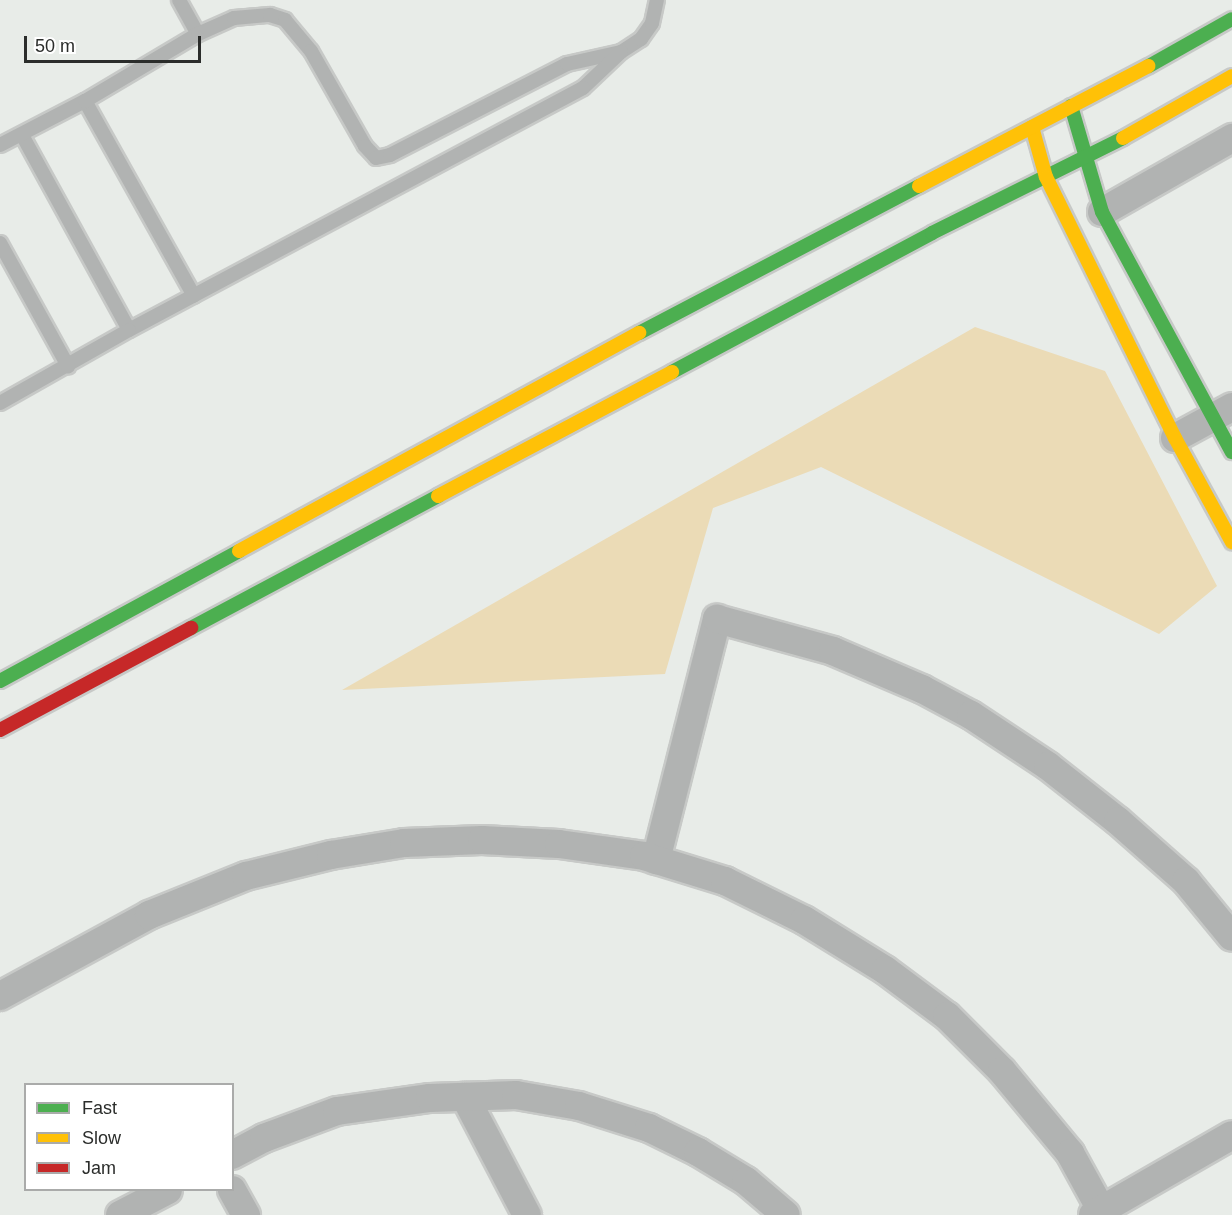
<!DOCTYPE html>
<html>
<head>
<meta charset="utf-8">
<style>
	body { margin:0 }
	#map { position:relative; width:1232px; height:1215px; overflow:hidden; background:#e8ece8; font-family:Arial,sans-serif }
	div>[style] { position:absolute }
	.green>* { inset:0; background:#ebdbb6 }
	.roads { filter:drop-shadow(2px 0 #c7c9c7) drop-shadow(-2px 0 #c7c9c7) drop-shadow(0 2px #c7c9c7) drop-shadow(0 -2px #c7c9c7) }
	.lane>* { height:14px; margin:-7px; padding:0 7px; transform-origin:7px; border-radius:7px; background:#b1b3b2 }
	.street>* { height:28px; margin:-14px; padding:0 14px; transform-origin:14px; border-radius:14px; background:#b1b3b2 }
	.fast>* { height:14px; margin:-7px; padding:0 7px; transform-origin:7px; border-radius:7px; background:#4caf50 }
	.slow>* { height:14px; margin:-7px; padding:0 7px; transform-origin:7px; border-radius:7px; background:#ffc107 }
	.jam>* { height:14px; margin:-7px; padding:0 7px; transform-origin:7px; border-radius:7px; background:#c62828 }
	span { translate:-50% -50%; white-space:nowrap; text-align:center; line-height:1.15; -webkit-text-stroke:6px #fff; paint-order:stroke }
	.legend { position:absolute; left:24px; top:1083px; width:210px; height:108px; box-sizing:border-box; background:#fff; border:2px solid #aaabaa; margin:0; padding:8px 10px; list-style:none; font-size:18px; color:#2b2d2b }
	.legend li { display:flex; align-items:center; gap:12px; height:30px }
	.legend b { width:30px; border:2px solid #aaabaa }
	.scale { position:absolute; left:24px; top:36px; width:177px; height:27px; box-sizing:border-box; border:3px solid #2b2d2b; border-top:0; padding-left:8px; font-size:18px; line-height:21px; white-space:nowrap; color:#2b2d2b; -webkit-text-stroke:4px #fff; paint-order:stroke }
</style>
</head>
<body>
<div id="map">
	<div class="green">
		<i style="clip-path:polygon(975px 327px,1105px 371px,1217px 586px,1159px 634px,821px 467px,713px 508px,665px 674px,342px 690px)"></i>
	</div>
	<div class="roads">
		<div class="lane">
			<i style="left:179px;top:0;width:39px;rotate:61deg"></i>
			<i style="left:621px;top:52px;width:24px;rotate:-33deg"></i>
			<i style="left:641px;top:39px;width:19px;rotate:-55deg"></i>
			<i style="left:652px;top:23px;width:24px;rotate:-78deg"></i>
			<i style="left:85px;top:101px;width:223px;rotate:60.8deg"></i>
			<i style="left:22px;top:135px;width:222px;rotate:61.2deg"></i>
			<i style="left:0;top:145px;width:96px;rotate:-27.4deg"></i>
			<i style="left:85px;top:101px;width:131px;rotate:-30.7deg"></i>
			<i style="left:198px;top:34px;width:39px;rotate:-24deg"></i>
			<i style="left:234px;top:18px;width:36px;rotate:-5deg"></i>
			<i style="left:270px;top:15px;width:16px;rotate:18deg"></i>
			<i style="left:285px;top:20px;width:40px;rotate:50deg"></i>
			<i style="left:311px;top:51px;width:109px;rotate:60.4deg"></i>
			<i style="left:365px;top:146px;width:16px;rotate:47deg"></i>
			<i style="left:376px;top:158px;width:14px;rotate:-12deg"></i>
			<i style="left:390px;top:155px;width:199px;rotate:-27.2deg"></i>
			<i style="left:567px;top:64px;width:55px;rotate:-12.5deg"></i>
			<i style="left:621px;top:52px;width:52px;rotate:136.5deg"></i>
			<i style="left:583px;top:88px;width:514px;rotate:151.94deg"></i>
			<i style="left:129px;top:330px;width:148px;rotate:150.5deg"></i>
			<i style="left:0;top:243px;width:141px;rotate:61.1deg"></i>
		</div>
		<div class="street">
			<i style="left:1102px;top:212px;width:150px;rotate:-29.6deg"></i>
			<i style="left:1175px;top:438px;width:65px;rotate:-28.5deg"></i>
			<i style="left:656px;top:860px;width:249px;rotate:-75.8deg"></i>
			<i style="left:717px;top:619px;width:120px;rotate:15.4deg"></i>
			<i style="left:833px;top:651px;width:97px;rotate:23.1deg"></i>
			<i style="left:922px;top:689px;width:55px;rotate:28deg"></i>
			<i style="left:971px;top:715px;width:92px;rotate:33.5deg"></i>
			<i style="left:1048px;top:766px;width:89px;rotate:38.2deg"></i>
			<i style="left:1118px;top:821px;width:91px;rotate:41.4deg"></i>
			<i style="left:1186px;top:881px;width:72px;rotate:50.6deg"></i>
			<i style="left:0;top:996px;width:170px;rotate:-28.5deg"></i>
			<i style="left:149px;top:915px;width:105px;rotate:-21.9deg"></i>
			<i style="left:246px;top:876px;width:88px;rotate:-13.9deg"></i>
			<i style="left:331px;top:855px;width:74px;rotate:-9.3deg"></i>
			<i style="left:404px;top:843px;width:78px;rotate:-2.2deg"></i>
			<i style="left:482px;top:840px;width:77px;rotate:3deg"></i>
			<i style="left:559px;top:844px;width:86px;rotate:8deg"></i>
			<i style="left:644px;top:856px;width:85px;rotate:17.2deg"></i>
			<i style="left:725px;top:881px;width:88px;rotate:26.3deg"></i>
			<i style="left:804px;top:920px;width:95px;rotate:31.7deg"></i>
			<i style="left:885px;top:970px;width:77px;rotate:36.6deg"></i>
			<i style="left:947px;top:1016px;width:78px;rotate:45deg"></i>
			<i style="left:1002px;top:1071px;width:107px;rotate:50.3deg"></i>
			<i style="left:1070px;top:1153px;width:71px;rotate:61.3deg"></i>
			<i style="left:465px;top:1097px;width:133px;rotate:62.3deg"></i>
			<i style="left:232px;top:1155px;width:36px;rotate:-28deg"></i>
			<i style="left:264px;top:1138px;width:78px;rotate:-20.3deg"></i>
			<i style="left:337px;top:1111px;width:94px;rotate:-8deg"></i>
			<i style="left:430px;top:1098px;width:86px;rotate:-2deg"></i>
			<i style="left:516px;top:1095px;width:64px;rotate:9.9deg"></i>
			<i style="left:579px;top:1106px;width:73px;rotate:17.4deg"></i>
			<i style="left:649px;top:1128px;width:55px;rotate:26.1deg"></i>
			<i style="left:698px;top:1152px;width:56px;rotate:31.1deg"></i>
			<i style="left:746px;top:1181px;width:52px;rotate:40.4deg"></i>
			<i style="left:232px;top:1190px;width:29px;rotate:61deg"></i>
			<i style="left:120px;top:1215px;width:54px;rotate:-27.5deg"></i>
			<i style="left:1093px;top:1215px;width:160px;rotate:-29.9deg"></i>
		</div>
		<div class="fast">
			<i style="left:1149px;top:66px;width:95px;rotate:-29.5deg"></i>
			<i style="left:1071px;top:106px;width:110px;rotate:73.7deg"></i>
			<i style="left:1102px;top:212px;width:273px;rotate:61.6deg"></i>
			<i style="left:639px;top:333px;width:316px;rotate:-27.7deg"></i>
			<i style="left:672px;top:372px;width:295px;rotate:-28.1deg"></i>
			<i style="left:932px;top:233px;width:213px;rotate:-26.4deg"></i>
			<i style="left:191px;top:628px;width:280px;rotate:-28.1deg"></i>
			<i style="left:0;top:681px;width:272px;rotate:-28.5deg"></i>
		</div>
		<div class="slow">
			<i style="left:1032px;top:127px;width:52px;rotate:74.4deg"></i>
			<i style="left:1046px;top:177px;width:291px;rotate:63.7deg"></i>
			<i style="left:1175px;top:438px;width:119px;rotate:61.3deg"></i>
			<i style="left:1123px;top:138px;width:125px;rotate:-29.6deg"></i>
			<i style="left:919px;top:186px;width:259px;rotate:-27.6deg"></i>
			<i style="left:438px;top:496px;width:265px;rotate:-27.9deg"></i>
			<i style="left:239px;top:551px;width:456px;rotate:-28.6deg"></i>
		</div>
		<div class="jam">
			<i style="left:0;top:730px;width:217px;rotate:-28.1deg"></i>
		</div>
	</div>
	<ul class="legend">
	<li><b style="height:8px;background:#4caf50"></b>Fast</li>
	<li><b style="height:8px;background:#ffc107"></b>Slow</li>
	<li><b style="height:8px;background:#c62828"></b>Jam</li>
	</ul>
	<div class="scale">50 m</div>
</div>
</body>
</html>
